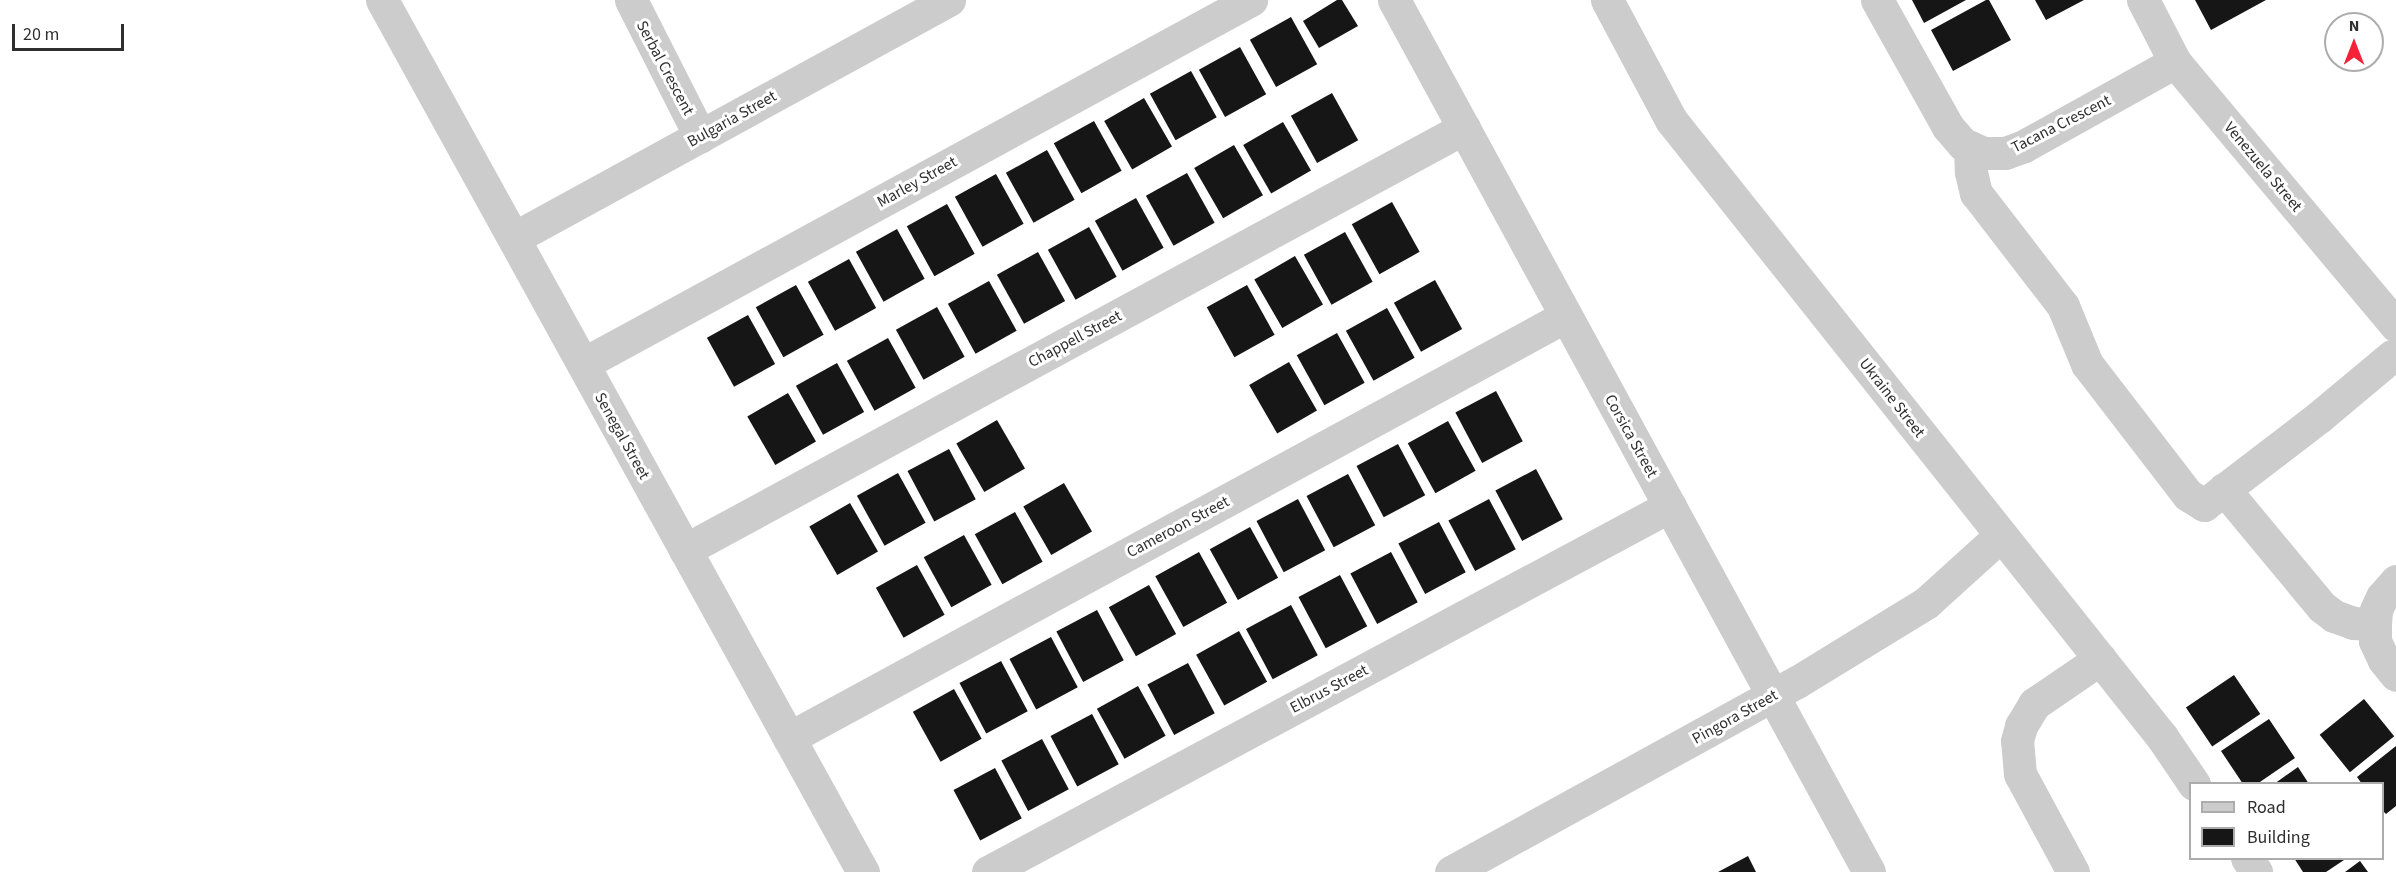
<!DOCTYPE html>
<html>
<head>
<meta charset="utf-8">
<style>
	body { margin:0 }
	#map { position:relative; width:2396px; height:872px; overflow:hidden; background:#fff; font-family:"Source Sans 3",sans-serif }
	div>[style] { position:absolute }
	.building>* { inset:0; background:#161616; transform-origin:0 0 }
	.street>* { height:33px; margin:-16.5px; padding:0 16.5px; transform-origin:16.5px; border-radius:16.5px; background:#ccc }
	span { translate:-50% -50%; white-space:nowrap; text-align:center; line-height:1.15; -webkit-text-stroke:6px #fff; paint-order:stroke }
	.street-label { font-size:16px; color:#2f2f2f }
	.legend { position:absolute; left:2189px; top:782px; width:195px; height:78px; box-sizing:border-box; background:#fff; border:2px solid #acacac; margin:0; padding:8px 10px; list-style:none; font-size:18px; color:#2f2f2f }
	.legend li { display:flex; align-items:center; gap:12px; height:30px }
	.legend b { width:30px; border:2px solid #acacac }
	.north { position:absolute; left:2324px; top:12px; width:60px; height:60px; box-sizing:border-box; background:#fff; border:2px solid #acacac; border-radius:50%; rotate:0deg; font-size:16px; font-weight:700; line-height:24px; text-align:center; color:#2f2f2f }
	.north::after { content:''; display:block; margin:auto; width:21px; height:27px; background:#f62139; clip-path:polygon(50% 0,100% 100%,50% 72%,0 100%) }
	.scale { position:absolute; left:12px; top:24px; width:112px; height:27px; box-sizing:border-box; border:3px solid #2f2f2f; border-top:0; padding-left:8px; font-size:18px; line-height:21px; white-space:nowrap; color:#2f2f2f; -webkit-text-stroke:4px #fff; paint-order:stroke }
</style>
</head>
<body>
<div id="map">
	<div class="building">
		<i style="clip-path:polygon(1337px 0,1342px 0,1358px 26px,1319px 48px,1303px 21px)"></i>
		<i style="clip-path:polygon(1912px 0,1966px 0,1924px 23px)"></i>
		<i style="clip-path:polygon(1986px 0,1989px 0,2011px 40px,1953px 71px,1931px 30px)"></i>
		<i style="clip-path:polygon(2035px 0,2084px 0,2046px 20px)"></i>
		<i style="clip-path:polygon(2195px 0,2266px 0,2211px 30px)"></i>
		<i style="left:1291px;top:17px;width:54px;height:47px;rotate:61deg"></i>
		<i style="left:1240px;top:47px;width:54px;height:47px;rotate:61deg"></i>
		<i style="left:1191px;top:71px;width:53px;height:47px;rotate:61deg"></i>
		<i style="left:1332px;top:93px;width:54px;height:47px;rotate:61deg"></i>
		<i style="left:1144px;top:98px;width:56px;height:46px;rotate:60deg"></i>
		<i style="left:1094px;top:121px;width:57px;height:46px;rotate:61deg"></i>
		<i style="left:1283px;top:122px;width:56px;height:46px;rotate:60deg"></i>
		<i style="left:1234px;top:145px;width:58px;height:46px;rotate:60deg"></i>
		<i style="left:1047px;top:150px;width:57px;height:47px;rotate:61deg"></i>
		<i style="left:1187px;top:173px;width:57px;height:47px;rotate:61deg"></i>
		<i style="left:996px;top:174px;width:57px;height:47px;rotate:61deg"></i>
		<i style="left:1136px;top:198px;width:57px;height:47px;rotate:61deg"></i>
		<i style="left:1392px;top:202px;width:57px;height:46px;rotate:61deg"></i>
		<i style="left:947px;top:204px;width:57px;height:46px;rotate:61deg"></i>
		<i style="left:1089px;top:227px;width:57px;height:47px;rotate:61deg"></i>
		<i style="left:897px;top:229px;width:57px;height:47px;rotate:61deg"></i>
		<i style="left:1345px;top:232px;width:57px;height:47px;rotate:61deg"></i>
		<i style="left:1038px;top:252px;width:56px;height:47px;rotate:61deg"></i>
		<i style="left:1295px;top:256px;width:56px;height:47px;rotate:60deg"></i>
		<i style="left:849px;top:259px;width:56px;height:47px;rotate:61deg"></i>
		<i style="left:1435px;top:280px;width:56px;height:47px;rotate:61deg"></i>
		<i style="left:989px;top:281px;width:57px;height:47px;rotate:61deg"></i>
		<i style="left:796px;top:285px;width:57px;height:46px;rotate:61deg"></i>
		<i style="left:1247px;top:285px;width:57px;height:46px;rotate:61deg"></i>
		<i style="left:937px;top:307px;width:57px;height:47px;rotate:61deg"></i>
		<i style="left:1387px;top:308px;width:57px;height:47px;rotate:61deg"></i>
		<i style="left:748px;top:315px;width:56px;height:47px;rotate:61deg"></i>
		<i style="left:1337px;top:333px;width:57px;height:46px;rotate:61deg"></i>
		<i style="left:888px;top:338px;width:57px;height:47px;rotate:61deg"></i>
		<i style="left:1289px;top:362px;width:56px;height:46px;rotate:60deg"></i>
		<i style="left:837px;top:363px;width:56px;height:47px;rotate:61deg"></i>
		<i style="left:1496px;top:391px;width:57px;height:46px;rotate:62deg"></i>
		<i style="left:788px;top:393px;width:56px;height:47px;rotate:60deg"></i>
		<i style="left:997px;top:420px;width:56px;height:47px;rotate:60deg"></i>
		<i style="left:1448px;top:421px;width:57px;height:46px;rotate:61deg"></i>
		<i style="left:1398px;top:444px;width:58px;height:47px;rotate:62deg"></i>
		<i style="left:949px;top:449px;width:57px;height:47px;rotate:62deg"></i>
		<i style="left:1536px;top:469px;width:57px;height:46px;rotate:62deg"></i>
		<i style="left:898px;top:473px;width:57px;height:47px;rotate:61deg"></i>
		<i style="left:1348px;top:474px;width:58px;height:47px;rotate:62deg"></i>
		<i style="left:1064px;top:483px;width:56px;height:47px;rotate:60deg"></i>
		<i style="left:1298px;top:499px;width:58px;height:47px;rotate:62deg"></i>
		<i style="left:1489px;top:499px;width:57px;height:46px;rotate:62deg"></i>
		<i style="left:850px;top:503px;width:56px;height:47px;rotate:60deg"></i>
		<i style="left:1015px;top:512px;width:57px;height:46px;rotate:61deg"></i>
		<i style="left:1439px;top:522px;width:57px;height:46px;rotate:62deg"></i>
		<i style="left:1250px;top:527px;width:58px;height:46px;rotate:61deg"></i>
		<i style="left:964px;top:535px;width:57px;height:46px;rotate:61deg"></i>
		<i style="left:1199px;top:552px;width:58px;height:50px;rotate:61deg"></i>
		<i style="left:1391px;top:552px;width:57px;height:46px;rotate:62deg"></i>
		<i style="left:917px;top:565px;width:57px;height:47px;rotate:61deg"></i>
		<i style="left:1340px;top:575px;width:58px;height:47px;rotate:62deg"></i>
		<i style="left:1149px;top:585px;width:56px;height:46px;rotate:61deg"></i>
		<i style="left:1291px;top:605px;width:57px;height:51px;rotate:62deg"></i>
		<i style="left:1097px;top:610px;width:57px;height:46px;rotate:62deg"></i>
		<i style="left:1239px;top:631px;width:58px;height:49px;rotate:61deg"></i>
		<i style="left:1051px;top:637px;width:57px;height:47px;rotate:62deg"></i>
		<i style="left:1001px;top:661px;width:57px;height:47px;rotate:62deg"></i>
		<i style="left:1188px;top:663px;width:57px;height:46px;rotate:62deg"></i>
		<i style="left:2234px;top:675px;width:47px;height:58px;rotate:56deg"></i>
		<i style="left:1138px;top:686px;width:57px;height:47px;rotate:61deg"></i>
		<i style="left:954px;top:689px;width:57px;height:47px;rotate:61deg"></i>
		<i style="left:2364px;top:699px;width:48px;height:57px;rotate:51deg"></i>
		<i style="left:1092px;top:714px;width:57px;height:47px;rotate:62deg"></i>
		<i style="clip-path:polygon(2269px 719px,2295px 758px,2257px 784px,2243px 784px,2221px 751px)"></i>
		<i style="left:1042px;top:739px;width:57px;height:46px;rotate:62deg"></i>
		<i style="clip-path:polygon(2396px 746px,2396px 806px,2386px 814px,2382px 810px,2382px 784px,2362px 784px,2357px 777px)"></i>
		<i style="clip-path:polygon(2298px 767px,2309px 784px,2274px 784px)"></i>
		<i style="left:995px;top:768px;width:57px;height:47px;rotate:62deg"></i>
		<i style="clip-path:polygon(1748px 856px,1756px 872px,1718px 872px)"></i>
		<i style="clip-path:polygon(2294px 858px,2347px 858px,2326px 872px,2303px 872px)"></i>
		<i style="clip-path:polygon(2360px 861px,2368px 872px,2345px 872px)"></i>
	</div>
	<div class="street">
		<i style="left:382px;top:0;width:996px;rotate:61.12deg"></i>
		<i style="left:631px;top:0;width:153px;rotate:63.1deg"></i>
		<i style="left:1394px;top:0;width:993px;rotate:61.42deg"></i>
		<i style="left:1607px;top:0;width:136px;rotate:61.9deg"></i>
		<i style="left:1671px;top:120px;width:789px;rotate:51.49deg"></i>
		<i style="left:2162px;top:737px;width:57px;rotate:55.8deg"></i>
		<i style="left:1877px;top:0;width:145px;rotate:60.8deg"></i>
		<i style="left:1948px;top:127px;width:23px;rotate:49deg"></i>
		<i style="left:1963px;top:144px;width:22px;rotate:24deg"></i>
		<i style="left:1983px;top:153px;width:22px"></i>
		<i style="left:2005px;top:153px;width:20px;rotate:-20deg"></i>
		<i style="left:2024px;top:146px;width:173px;rotate:-29.1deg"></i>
		<i style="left:2143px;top:0;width:70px;rotate:62.7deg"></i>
		<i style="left:2175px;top:62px;width:344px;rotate:50deg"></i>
		<i style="left:1970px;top:147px;width:25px;rotate:88deg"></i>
		<i style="left:1971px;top:172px;width:22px;rotate:77deg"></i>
		<i style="left:1976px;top:193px;width:143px;rotate:52.4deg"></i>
		<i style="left:2063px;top:306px;width:63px;rotate:67.5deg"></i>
		<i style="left:2087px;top:364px;width:165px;rotate:52.4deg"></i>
		<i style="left:2188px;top:495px;width:19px;rotate:32deg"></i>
		<i style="left:2204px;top:505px;width:145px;rotate:-37.4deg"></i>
		<i style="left:2319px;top:417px;width:95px;rotate:-39.9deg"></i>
		<i style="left:514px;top:238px;width:496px;rotate:-28.7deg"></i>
		<i style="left:583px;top:364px;width:761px;rotate:-28.59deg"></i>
		<i style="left:2224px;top:489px;width:153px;rotate:50.3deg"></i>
		<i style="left:2322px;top:607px;width:15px;rotate:37deg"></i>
		<i style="left:2334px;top:616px;width:20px;rotate:20deg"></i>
		<i style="left:2353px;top:623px;width:22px;rotate:3deg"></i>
		<i style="left:685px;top:550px;width:886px;rotate:-28.45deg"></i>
		<i style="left:2396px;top:581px;width:21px;rotate:131deg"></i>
		<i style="left:2382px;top:597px;width:14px;rotate:115deg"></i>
		<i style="left:2376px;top:610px;width:14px;rotate:94deg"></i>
		<i style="left:2375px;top:624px;width:17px;rotate:90deg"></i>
		<i style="left:2375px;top:641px;width:21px;rotate:65deg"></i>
		<i style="left:2384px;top:660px;width:19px;rotate:51deg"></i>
		<i style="left:789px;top:738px;width:884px;rotate:-28.51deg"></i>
		<i style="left:2247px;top:858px;width:17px;rotate:57deg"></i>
		<i style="left:988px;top:872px;width:774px;rotate:-28.22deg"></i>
		<i style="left:1451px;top:872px;width:395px;rotate:-28.8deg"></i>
		<i style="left:1797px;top:682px;width:151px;rotate:-31.5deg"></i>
		<i style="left:1926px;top:603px;width:101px;rotate:-42.2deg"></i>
		<i style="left:2073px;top:872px;width:111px;rotate:-118.4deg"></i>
		<i style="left:2020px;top:774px;width:33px;rotate:-95deg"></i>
		<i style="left:2017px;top:741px;width:16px;rotate:-75deg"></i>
		<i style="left:2021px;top:726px;width:26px;rotate:-59deg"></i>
		<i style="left:2034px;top:704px;width:80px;rotate:-34.3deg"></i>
	</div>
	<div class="street-label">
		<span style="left:665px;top:68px;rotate:62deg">Serbal Crescent</span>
		<span style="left:732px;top:119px;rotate:-29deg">Bulgaria Street</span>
		<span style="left:2061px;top:124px;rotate:-27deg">Tacana Crescent</span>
		<span style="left:2263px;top:167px;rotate:50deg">Venezuela Street</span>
		<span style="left:917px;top:182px;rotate:-29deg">Marley Street</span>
		<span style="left:1075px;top:339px;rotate:-28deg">Chappell Street</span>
		<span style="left:1892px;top:398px;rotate:52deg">Ukraine Street</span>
		<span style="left:622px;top:436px;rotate:61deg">Senegal Street</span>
		<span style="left:1631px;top:436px;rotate:61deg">Corsica Street</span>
		<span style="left:1178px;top:527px;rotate:-28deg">Cameroon Street</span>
		<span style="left:1329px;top:689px;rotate:-28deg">Elbrus Street</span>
		<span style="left:1735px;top:717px;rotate:-29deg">Pingora Street</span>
	</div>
	<ul class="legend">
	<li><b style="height:8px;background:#ccc"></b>Road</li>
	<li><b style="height:16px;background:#161616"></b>Building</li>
	</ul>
	<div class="north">N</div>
	<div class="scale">20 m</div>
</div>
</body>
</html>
